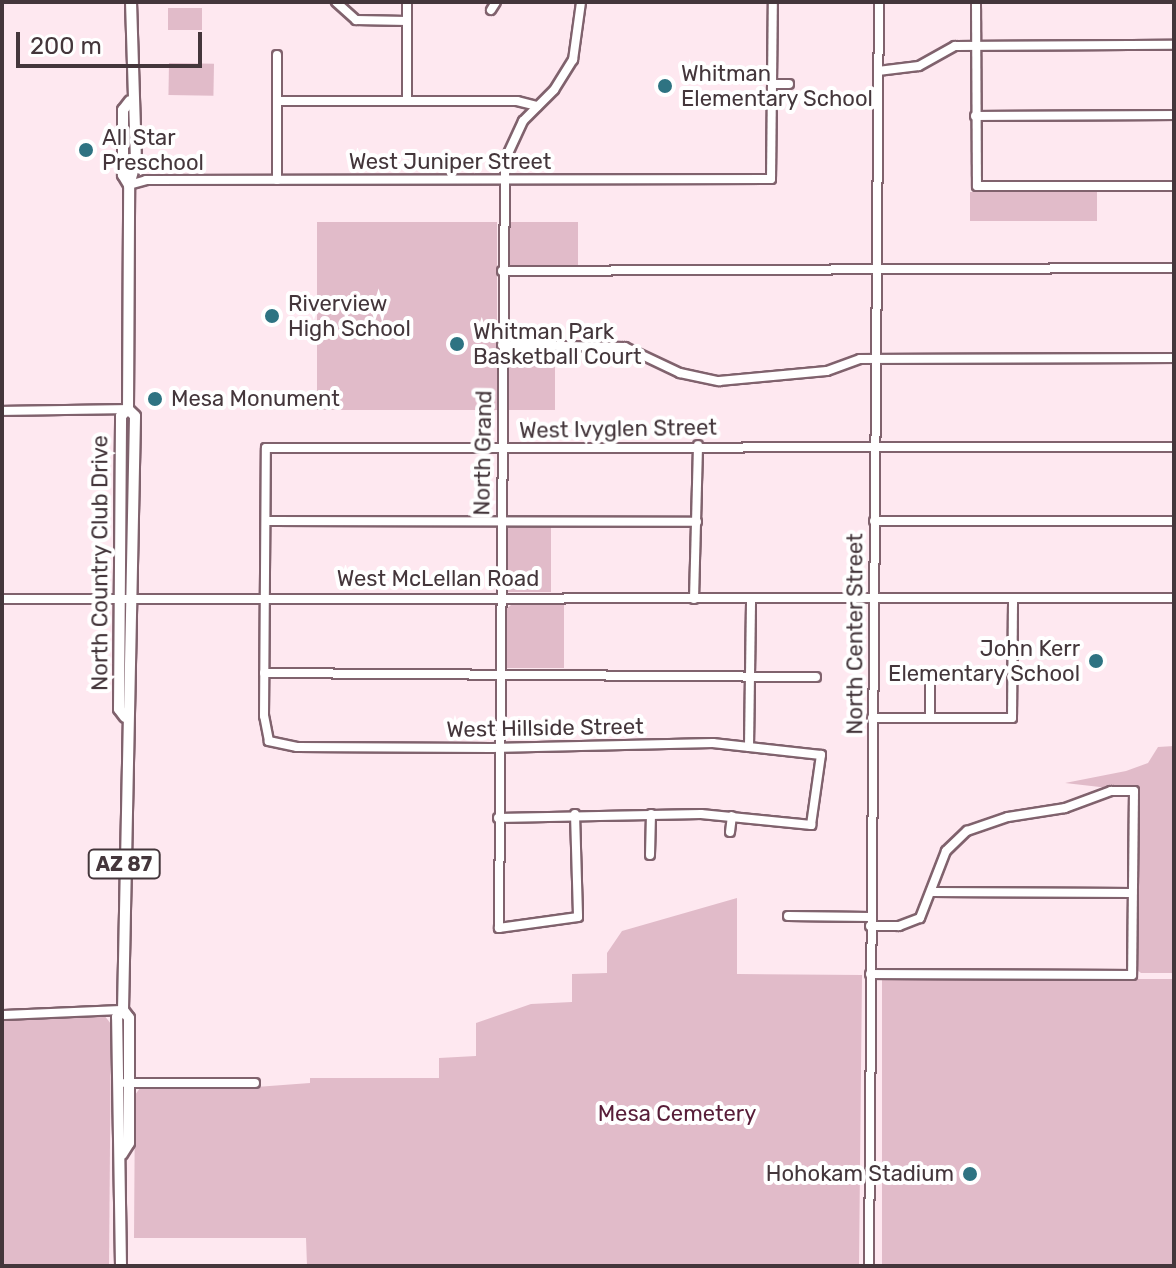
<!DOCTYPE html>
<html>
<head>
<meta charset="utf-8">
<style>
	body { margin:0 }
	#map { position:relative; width:1176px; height:1268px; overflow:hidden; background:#fee8f0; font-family:Rubik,sans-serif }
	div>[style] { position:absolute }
	.green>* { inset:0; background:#e1bbc9; transform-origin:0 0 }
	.roads { filter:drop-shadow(2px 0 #80626d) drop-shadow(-2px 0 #80626d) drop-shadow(0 2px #80626d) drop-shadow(0 -2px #80626d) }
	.minor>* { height:8px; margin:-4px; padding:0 4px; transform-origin:4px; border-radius:4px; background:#fff }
	.major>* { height:10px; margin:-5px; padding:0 5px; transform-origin:5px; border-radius:5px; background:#fff }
	.dots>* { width:22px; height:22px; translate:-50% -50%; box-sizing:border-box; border:4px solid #fff; border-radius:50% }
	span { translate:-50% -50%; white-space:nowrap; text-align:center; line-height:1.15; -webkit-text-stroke:8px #fff; paint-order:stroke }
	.shield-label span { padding:2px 6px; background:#fff; border:2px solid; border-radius:6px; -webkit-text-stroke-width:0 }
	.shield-label { font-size:20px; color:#44363b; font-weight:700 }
	.poi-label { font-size:22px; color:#44363b }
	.left { translate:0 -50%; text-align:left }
	.right { translate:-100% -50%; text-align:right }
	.street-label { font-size:22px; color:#44363b }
	.park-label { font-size:22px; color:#581d38 }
	.frame { position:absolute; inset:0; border:4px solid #44363b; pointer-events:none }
	.scale { position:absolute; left:16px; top:32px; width:186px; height:36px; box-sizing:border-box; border:4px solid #44363b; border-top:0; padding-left:10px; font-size:24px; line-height:28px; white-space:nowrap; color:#44363b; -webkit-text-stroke:6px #fff; paint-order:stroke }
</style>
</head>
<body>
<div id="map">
	<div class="green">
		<i style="left:168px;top:8px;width:34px;height:22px"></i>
		<i style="left:169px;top:63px;width:45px;height:32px;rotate:1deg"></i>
		<i style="left:970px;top:192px;width:127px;height:29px"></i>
		<i style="left:317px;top:222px;width:180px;height:188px"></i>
		<i style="left:509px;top:222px;width:69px;height:43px"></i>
		<i style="left:555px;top:348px;width:62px;height:46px;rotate:90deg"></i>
		<i style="left:551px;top:526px;width:66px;height:45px;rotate:90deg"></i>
		<i style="clip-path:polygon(511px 605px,564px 605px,564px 668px,505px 668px,505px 610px)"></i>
		<i style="clip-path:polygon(1174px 746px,1174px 973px,1141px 973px,1136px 969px,1135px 791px,1065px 783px,1126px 771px,1148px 763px,1158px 747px)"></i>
		<i style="clip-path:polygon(737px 898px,737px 974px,862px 975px,859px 1266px,307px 1266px,306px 1238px,134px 1238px,135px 1095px,140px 1088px,256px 1087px,310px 1083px,310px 1078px,439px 1078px,439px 1058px,476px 1056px,476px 1023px,531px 1004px,572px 1002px,572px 974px,607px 973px,607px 953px,622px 931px)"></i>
		<i style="left:1174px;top:979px;width:287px;height:292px;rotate:90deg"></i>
		<i style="clip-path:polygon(62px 1014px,104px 1015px,111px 1024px,109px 1266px,2px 1266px,2px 1019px)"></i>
	</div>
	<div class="roads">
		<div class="minor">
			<i style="left:336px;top:2px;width:27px;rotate:42deg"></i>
			<i style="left:356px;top:20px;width:51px;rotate:1.1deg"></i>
			<i style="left:976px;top:2px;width:184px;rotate:89.7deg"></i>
			<i style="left:977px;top:186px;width:197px"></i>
			<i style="left:491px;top:10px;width:9px;rotate:-58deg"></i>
			<i style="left:878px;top:71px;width:41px;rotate:-7deg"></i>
			<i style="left:919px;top:66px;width:41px;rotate:-29.1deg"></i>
			<i style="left:955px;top:46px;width:219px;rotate:-0.3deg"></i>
			<i style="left:772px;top:84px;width:17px"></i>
			<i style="left:277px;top:101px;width:240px"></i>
			<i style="left:517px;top:101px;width:21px;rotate:14deg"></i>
			<i style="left:407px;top:101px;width:99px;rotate:-90deg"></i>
			<i style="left:975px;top:116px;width:199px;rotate:-0.3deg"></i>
			<i style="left:277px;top:180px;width:125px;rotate:-90deg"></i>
			<i style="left:129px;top:185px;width:18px;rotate:-16deg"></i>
			<i style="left:146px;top:180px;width:625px;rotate:-0.09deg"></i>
			<i style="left:771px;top:179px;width:177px;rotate:-89.4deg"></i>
			<i style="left:502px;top:271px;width:672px;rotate:-0.26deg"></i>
			<i style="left:502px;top:345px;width:123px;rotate:0.9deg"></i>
			<i style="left:625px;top:347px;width:61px;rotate:25.3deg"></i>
			<i style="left:680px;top:373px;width:40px;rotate:12deg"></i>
			<i style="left:719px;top:381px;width:108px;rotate:-5.3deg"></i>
			<i style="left:827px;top:371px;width:35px;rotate:-20deg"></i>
			<i style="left:860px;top:359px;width:314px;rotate:-0.2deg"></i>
			<i style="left:2px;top:411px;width:126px;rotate:-0.9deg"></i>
			<i style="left:266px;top:521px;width:431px;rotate:0.1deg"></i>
			<i style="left:874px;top:521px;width:300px"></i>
			<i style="left:2px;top:599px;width:1172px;rotate:-0.05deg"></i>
			<i style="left:694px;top:599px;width:154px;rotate:-88.5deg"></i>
			<i style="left:264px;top:673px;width:552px;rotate:0.42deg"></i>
			<i style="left:872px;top:718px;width:140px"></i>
			<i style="left:1012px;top:718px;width:119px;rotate:-89.5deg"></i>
			<i style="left:930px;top:718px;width:35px;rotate:-90deg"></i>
			<i style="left:749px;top:747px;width:149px;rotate:-89.2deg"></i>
			<i style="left:575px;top:814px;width:103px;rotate:88.3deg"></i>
			<i style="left:578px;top:917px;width:80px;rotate:172.1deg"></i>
			<i style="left:499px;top:928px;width:768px;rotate:-89.55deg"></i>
			<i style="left:505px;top:160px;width:43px;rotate:-65.2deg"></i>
			<i style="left:523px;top:121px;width:44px;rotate:-45deg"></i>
			<i style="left:554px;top:90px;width:36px;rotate:-58deg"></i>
			<i style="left:573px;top:60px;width:59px;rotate:-82.1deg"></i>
			<i style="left:498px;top:818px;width:203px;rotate:-1.1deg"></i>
			<i style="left:701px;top:814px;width:111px;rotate:5.7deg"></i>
			<i style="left:811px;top:825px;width:71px;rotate:-81.9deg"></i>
			<i style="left:821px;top:755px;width:109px;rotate:-173.7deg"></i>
			<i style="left:713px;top:743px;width:221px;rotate:178.7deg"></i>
			<i style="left:492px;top:748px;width:195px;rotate:-179.7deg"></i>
			<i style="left:297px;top:747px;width:29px;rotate:-168deg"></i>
			<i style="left:269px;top:741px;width:25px;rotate:-101deg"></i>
			<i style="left:264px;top:716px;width:268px;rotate:-89.6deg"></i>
			<i style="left:266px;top:448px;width:908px;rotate:-0.06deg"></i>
			<i style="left:730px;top:832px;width:16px;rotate:-83deg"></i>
			<i style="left:650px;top:855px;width:41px;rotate:-88.6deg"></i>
			<i style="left:932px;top:892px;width:200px;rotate:0.3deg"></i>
			<i style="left:788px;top:916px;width:82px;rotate:0.7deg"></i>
			<i style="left:870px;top:926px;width:29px"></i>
			<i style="left:899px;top:926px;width:22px;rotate:-21deg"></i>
			<i style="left:920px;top:918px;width:72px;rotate:-68.8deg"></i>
			<i style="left:946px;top:851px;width:29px;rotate:-44deg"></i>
			<i style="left:967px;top:831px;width:43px;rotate:-18.9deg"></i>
			<i style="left:1008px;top:817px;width:58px;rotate:-9deg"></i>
			<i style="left:1065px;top:808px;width:49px;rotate:-20.3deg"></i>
			<i style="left:1111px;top:791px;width:23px"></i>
			<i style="left:1134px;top:791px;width:184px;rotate:90.6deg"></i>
			<i style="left:1132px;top:975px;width:262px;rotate:-179.8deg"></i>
			<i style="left:2px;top:1015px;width:121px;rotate:-2.4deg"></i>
			<i style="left:125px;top:1083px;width:130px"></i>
			<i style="left:869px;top:1266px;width:1264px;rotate:-89.55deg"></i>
		</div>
		<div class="major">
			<i style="left:129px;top:185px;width:25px;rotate:-74deg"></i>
			<i style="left:136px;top:161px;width:159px;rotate:-91.8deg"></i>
			<i style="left:125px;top:717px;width:10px;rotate:-127deg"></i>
			<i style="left:119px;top:709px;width:293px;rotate:-89.6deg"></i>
			<i style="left:121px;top:416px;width:10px;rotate:-45deg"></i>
			<i style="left:122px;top:1154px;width:13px;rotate:-58deg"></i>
			<i style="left:129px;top:1143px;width:125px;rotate:-90deg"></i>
			<i style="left:129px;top:1018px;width:10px;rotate:-127deg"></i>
			<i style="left:121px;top:1266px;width:249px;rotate:-90.9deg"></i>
			<i style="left:117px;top:1017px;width:9px;rotate:-49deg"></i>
			<i style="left:123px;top:1010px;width:594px;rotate:-88.84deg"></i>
			<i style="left:135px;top:416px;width:10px;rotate:-135deg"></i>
			<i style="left:128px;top:409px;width:224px;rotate:-89.7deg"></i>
			<i style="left:129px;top:185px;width:12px;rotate:-121deg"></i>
			<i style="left:123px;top:175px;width:65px;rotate:-90deg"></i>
			<i style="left:123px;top:110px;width:11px;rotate:-52deg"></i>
		</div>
	</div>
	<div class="dots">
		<i style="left:665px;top:86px;background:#2e7382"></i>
		<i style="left:86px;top:150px;background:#2e7382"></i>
		<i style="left:272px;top:316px;background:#2e7382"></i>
		<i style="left:457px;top:344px;background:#2e7382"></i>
		<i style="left:155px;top:399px;background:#2e7382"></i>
		<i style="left:1096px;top:661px;background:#2e7382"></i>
		<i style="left:970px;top:1174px;background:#2e7382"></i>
	</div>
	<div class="shield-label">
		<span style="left:124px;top:864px">AZ 87</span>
	</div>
	<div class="poi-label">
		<span class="left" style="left:681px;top:86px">Whitman<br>Elementary School</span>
		<span class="left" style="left:102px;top:150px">All Star<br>Preschool</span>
		<span class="left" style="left:288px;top:316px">Riverview<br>High School</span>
		<span class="left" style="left:473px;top:344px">Whitman Park<br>Basketball Court</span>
		<span class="left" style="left:171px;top:399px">Mesa Monument</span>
		<span class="right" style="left:1080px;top:661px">John Kerr<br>Elementary School</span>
		<span class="right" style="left:954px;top:1174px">Hohokam Stadium</span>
	</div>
	<div class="street-label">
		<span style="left:450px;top:162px">West Juniper Street</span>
		<span style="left:618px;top:429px;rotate:-1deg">West Ivyglen Street</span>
		<span style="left:483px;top:453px;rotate:-89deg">North Grand</span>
		<span style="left:100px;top:563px;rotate:-90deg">North Country Club Drive</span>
		<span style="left:438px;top:579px">West McLellan Road</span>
		<span style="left:855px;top:634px;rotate:-90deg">North Center Street</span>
		<span style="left:545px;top:728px;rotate:-1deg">West Hillside Street</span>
	</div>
	<div class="park-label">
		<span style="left:677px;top:1114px">Mesa Cemetery</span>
	</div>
	<div class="frame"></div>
	<div class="scale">200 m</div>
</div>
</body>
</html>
